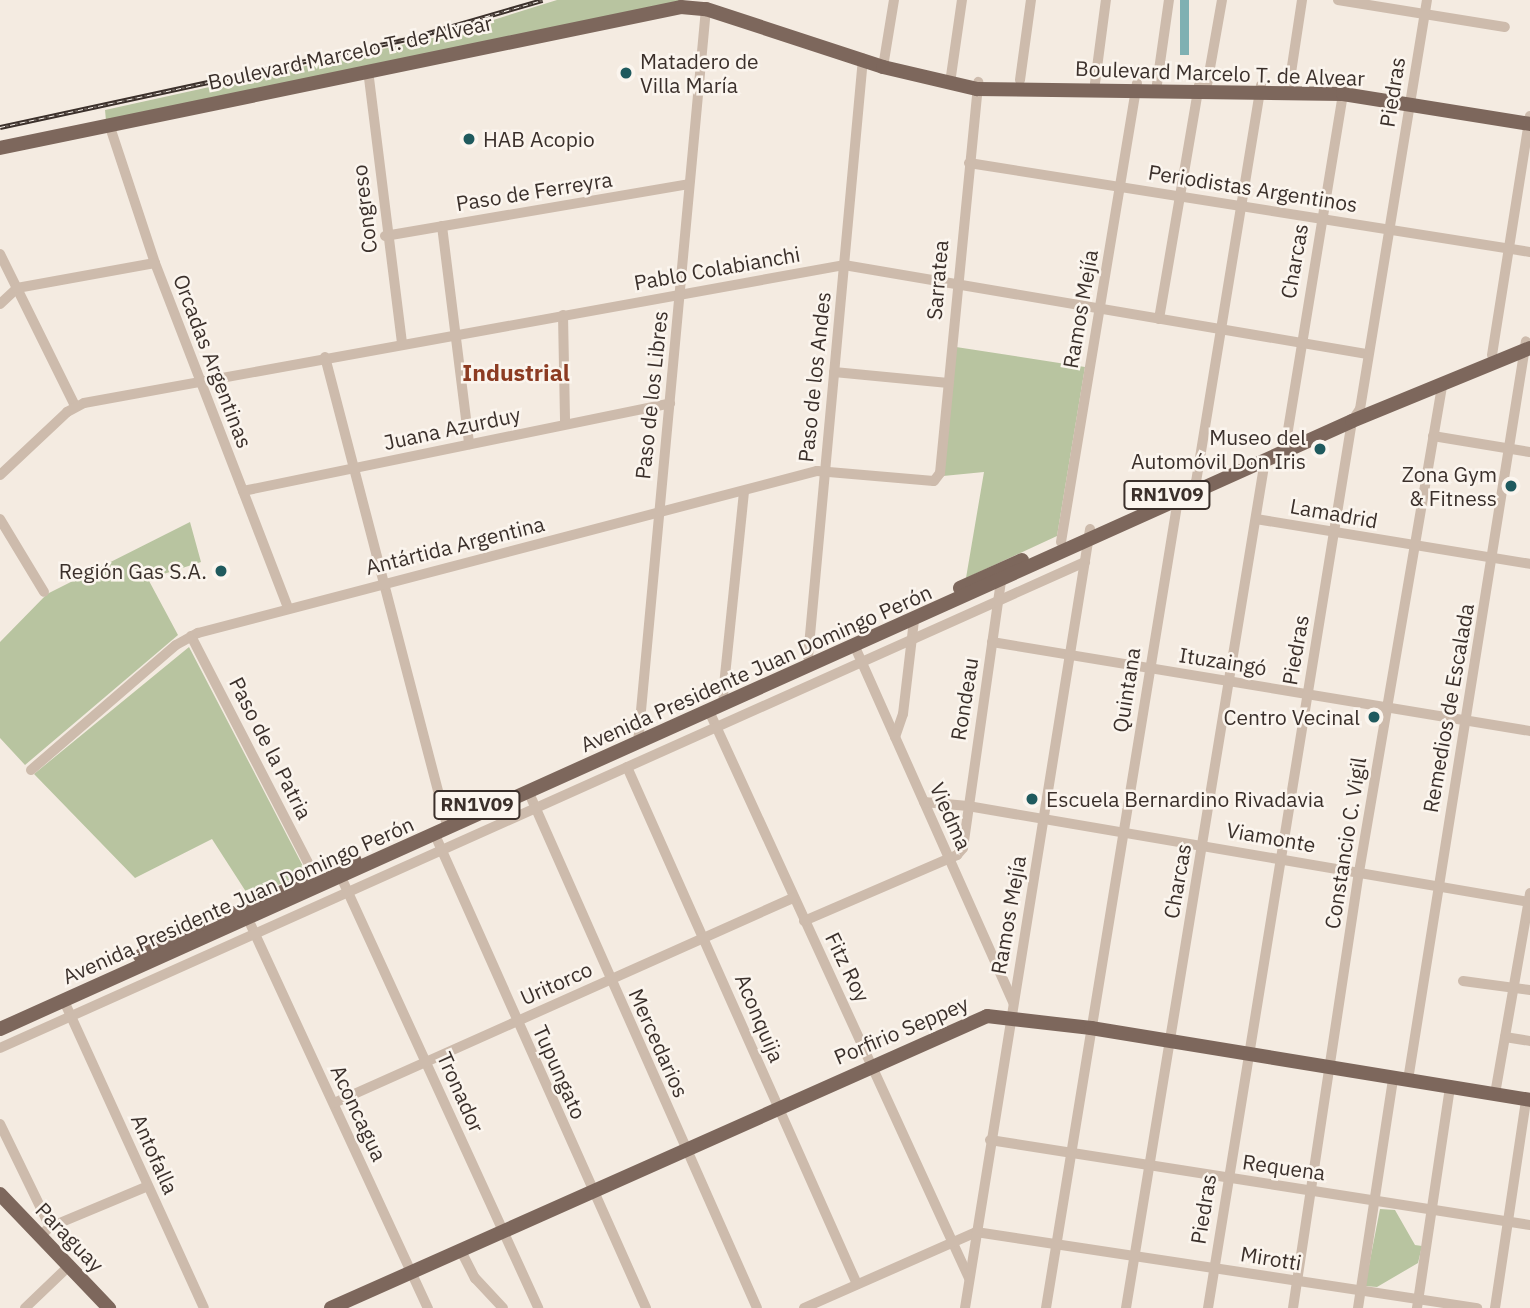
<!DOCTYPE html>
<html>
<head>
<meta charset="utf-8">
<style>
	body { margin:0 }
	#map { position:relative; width:1530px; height:1308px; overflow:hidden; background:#f4ebe1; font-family:"IBM Plex Sans",sans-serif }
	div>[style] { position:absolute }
	.green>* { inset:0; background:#b8c4a0 }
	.water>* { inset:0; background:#7fb0b2; transform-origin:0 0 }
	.minor>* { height:10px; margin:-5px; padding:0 5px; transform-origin:5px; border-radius:5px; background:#cdbbac }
	.major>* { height:14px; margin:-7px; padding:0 7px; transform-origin:7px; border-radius:7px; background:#7d675c }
	.rail>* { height:4.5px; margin-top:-2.25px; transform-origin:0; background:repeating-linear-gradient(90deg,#fbf5ee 0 5px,#3b302b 0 10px); box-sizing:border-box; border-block:2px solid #3b302b }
	.dots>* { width:19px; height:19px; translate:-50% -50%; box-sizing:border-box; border:4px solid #fbf5ee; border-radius:50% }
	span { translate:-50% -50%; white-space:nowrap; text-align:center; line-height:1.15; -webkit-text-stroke:5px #fbf5ee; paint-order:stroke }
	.shield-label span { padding:2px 5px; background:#fbf5ee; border:2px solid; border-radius:5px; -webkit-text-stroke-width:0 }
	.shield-label { font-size:19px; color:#3b302b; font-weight:700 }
	.street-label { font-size:21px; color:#3b302b }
	.poi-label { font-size:21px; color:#3b302b }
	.left { translate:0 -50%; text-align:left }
	.right { translate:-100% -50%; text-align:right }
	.neighbourhood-label { font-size:23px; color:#8c3b22; font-weight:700 }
</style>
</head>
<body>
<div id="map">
	<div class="green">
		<i style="clip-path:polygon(557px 0,686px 0,106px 121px,105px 110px,442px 36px)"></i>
		<i style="clip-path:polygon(956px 347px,1085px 367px,1057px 536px,966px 578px,984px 472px,943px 476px)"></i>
		<i style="clip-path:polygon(190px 522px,201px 562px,148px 579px,178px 635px,25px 765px,0 738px,0 642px,47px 594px)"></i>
		<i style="clip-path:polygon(189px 647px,306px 872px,250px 898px,212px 839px,135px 878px,34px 774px)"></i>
		<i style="clip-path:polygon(1380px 1209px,1395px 1210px,1415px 1245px,1422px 1246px,1418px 1263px,1377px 1287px,1365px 1286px)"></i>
	</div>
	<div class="water">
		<i style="left:1180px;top:0;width:9px;height:55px"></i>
	</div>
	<div class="minor">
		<i style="left:1338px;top:0;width:169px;rotate:9.2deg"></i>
		<i style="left:883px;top:67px;width:68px;rotate:-80.7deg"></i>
		<i style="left:368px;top:70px;width:275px;rotate:82.9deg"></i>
		<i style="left:1020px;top:80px;width:81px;rotate:-82.2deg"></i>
		<i style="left:950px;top:83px;width:84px;rotate:-81.8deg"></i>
		<i style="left:1095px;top:83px;width:84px;rotate:-82.5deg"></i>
		<i style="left:1157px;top:84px;width:85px;rotate:-81.9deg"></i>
		<i style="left:1207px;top:85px;width:86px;rotate:-80deg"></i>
		<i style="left:1289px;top:86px;width:87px;rotate:-81.4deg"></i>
		<i style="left:109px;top:124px;width:146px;rotate:71.7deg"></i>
		<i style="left:155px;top:263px;width:370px;rotate:68.9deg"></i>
		<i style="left:969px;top:163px;width:568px;rotate:9.01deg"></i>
		<i style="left:442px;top:226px;width:220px;rotate:82.9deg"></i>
		<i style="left:385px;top:236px;width:308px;rotate:-9.7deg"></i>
		<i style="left:0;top:254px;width:169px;rotate:63.7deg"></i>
		<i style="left:0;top:304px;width:23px;rotate:-43deg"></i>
		<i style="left:17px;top:288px;width:140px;rotate:-10.3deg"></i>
		<i style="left:563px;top:315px;width:109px;rotate:88.9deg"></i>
		<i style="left:1159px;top:319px;width:237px;rotate:-80.3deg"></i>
		<i style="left:1492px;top:355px;width:242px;rotate:-81deg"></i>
		<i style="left:325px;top:357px;width:488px;rotate:75.4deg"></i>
		<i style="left:834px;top:372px;width:115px;rotate:5.5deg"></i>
		<i style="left:1433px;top:436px;width:98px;rotate:9.4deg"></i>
		<i style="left:1286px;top:442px;width:360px;rotate:-80.7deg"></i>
		<i style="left:0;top:475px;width:92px;rotate:-43.2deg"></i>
		<i style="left:67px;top:412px;width:19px;rotate:-28deg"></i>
		<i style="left:84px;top:403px;width:772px;rotate:-10.29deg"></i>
		<i style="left:844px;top:265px;width:531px;rotate:9.66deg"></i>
		<i style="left:243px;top:491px;width:436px;rotate:-11.6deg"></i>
		<i style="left:0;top:519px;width:85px;rotate:58.9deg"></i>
		<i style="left:1256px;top:519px;width:278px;rotate:9.3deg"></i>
		<i style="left:1061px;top:542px;width:465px;rotate:-80.6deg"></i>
		<i style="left:191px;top:636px;width:272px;rotate:62.7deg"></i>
		<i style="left:992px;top:642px;width:545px;rotate:9.39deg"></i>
		<i style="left:855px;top:647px;width:389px;rotate:66deg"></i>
		<i style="left:808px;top:657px;width:601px;rotate:-84.75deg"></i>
		<i style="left:723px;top:695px;width:205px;rotate:-84.1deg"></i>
		<i style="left:709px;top:711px;width:624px;rotate:65.37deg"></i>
		<i style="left:895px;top:737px;width:24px;rotate:-71deg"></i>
		<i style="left:903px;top:714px;width:95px;rotate:-83.3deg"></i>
		<i style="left:638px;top:743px;width:737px;rotate:-84.71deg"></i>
		<i style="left:627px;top:767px;width:566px;rotate:66.02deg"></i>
		<i style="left:31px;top:770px;width:191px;rotate:-40.8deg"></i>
		<i style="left:176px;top:645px;width:25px;rotate:-29deg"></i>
		<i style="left:198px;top:633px;width:640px;rotate:-14.67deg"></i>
		<i style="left:817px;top:471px;width:117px;rotate:4.9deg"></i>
		<i style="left:934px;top:481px;width:10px;rotate:-53deg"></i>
		<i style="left:940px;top:473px;width:393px;rotate:-84.4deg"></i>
		<i style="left:529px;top:793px;width:563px;rotate:66.12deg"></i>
		<i style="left:924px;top:802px;width:44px;rotate:5.2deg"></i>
		<i style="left:968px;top:806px;width:569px;rotate:9.71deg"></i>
		<i style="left:435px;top:835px;width:518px;rotate:65.96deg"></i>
		<i style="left:341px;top:877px;width:474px;rotate:65.4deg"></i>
		<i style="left:248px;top:919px;width:429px;rotate:65.2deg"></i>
		<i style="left:804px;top:921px;width:167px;rotate:-23.3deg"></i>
		<i style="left:957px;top:855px;width:9px;rotate:-49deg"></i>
		<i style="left:963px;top:848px;width:270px;rotate:-81.9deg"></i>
		<i style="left:1463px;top:981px;width:68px;rotate:7.7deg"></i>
		<i style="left:64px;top:1001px;width:337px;rotate:65.5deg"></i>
		<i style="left:1505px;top:1037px;width:25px;rotate:9deg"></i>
		<i style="left:0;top:1048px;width:1189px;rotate:-24.13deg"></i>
		<i style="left:1408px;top:1080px;width:748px;rotate:-80.93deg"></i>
		<i style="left:1495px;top:1094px;width:204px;rotate:-80.1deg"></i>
		<i style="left:334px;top:1103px;width:503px;rotate:-24.07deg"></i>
		<i style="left:0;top:1124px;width:114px;rotate:64.1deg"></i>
		<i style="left:990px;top:1140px;width:547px;rotate:8.95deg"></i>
		<i style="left:40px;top:1236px;width:13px;rotate:-42deg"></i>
		<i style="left:50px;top:1227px;width:106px;rotate:-22.7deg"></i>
		<i style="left:460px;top:1249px;width:33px;rotate:63deg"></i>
		<i style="left:475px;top:1278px;width:41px;rotate:47deg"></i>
		<i style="left:25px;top:1308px;width:61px;rotate:-43.7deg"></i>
		<i style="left:804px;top:1308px;width:188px;rotate:-23.8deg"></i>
		<i style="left:976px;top:1232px;width:507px;rotate:8.63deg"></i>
		<i style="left:965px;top:1308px;width:789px;rotate:-80.88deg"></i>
		<i style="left:1046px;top:1308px;width:820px;rotate:-80.73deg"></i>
		<i style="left:1178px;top:499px;width:25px;rotate:-43deg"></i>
		<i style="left:1196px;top:482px;width:402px;rotate:-80.7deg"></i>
		<i style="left:1126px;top:1308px;width:859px;rotate:-80.69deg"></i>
		<i style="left:1208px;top:1308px;width:899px;rotate:-80.78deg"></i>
		<i style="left:1352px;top:421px;width:14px;rotate:-56deg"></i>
		<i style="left:1360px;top:409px;width:414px;rotate:-80.7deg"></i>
		<i style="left:1293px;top:1308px;width:441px;rotate:-81.4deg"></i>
		<i style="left:1359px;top:872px;width:495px;rotate:-80.3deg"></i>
		<i style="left:1358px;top:1308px;width:233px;rotate:-81.3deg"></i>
		<i style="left:1417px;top:1308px;width:223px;rotate:-81.5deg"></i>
		<i style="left:1495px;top:1308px;width:210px;rotate:-81.5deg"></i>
	</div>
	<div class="major">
		<i style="left:0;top:148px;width:695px;rotate:-11.7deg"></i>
		<i style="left:681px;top:7px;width:25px;rotate:5deg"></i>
		<i style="left:706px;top:9px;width:186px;rotate:18.1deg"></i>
		<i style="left:883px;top:67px;width:97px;rotate:13.2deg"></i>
		<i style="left:977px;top:89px;width:366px;rotate:0.8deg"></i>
		<i style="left:1343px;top:94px;width:189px;rotate:9.1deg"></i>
		<i style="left:960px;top:588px;width:68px;rotate:-24.3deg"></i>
		<i style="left:140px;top:956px;width:235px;rotate:-24.2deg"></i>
		<i style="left:0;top:1029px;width:1482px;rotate:-24.21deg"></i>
		<i style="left:1352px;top:421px;width:192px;rotate:-22.3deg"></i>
		<i style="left:0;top:1194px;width:158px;rotate:46.3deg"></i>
		<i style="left:331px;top:1308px;width:718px;rotate:-23.99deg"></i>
		<i style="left:987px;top:1016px;width:105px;rotate:6.6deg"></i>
		<i style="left:1091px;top:1028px;width:445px;rotate:9.3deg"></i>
	</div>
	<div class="rail">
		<i style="left:0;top:127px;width:417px;rotate:-12.2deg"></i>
		<i style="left:408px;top:39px;width:140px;rotate:-16.2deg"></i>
	</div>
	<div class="dots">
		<i style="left:626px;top:73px;background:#1f5a5e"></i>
		<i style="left:469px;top:139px;background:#1f5a5e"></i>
		<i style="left:1320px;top:449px;background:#1f5a5e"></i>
		<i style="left:1511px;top:486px;background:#1f5a5e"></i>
		<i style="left:221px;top:571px;background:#1f5a5e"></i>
		<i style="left:1374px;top:717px;background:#1f5a5e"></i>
		<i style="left:1032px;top:799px;background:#1f5a5e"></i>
	</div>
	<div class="shield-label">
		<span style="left:1167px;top:495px">RN1V09</span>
		<span style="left:477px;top:805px">RN1V09</span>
	</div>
	<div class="street-label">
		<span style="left:350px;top:52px;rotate:-12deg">Boulevard Marcelo T. de Alvear</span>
		<span style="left:1220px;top:73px;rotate:2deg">Boulevard Marcelo T. de Alvear</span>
		<span style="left:1392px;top:92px;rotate:-81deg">Piedras</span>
		<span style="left:1253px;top:188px;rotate:9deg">Periodistas Argentinos</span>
		<span style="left:534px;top:191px;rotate:-9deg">Paso de Ferreyra</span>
		<span style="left:364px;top:209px;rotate:-97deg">Congreso</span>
		<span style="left:1294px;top:261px;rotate:-80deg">Charcas</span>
		<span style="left:717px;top:268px;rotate:-10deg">Pablo Colabianchi</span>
		<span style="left:937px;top:280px;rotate:-85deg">Sarratea</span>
		<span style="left:1080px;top:309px;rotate:-80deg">Ramos Mejía</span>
		<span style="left:213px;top:361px;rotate:69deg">Orcadas Argentinas</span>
		<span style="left:814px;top:377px;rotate:-84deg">Paso de los Andes</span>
		<span style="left:651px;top:395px;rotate:-84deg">Paso de los Libres</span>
		<span style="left:452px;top:428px;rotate:-12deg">Juana Azurduy</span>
		<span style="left:1334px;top:513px;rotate:10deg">Lamadrid</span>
		<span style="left:455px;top:545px;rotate:-14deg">Antártida Argentina</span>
		<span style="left:1295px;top:650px;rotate:-80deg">Piedras</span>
		<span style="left:1223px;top:661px;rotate:9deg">Ituzaingó</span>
		<span style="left:756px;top:668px;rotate:-24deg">Avenida Presidente Juan Domingo Perón</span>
		<span style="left:1126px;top:690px;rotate:-81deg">Quintana</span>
		<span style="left:964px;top:699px;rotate:-81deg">Rondeau</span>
		<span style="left:1448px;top:708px;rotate:-80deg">Remedios de Escalada</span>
		<span style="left:271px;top:748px;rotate:63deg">Paso de la Patria</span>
		<span style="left:951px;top:816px;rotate:66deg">Viedma</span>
		<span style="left:1271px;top:837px;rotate:10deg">Viamonte</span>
		<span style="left:1345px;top:843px;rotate:-81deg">Constancio C. Vigil</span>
		<span style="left:1177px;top:881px;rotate:-80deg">Charcas</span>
		<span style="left:238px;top:900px;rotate:-24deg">Avenida Presidente Juan Domingo Perón</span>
		<span style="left:1008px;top:915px;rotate:-80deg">Ramos Mejía</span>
		<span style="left:848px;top:967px;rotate:64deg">Fitz Roy</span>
		<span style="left:556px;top:983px;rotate:-24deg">Uritorco</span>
		<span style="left:760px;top:1018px;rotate:67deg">Aconquija</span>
		<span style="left:901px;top:1030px;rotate:-23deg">Porfirio Seppey</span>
		<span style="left:659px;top:1043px;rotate:66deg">Mercedarios</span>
		<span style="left:560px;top:1072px;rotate:66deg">Tupungato</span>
		<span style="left:461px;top:1092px;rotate:66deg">Tronador</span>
		<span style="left:359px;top:1113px;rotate:65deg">Aconcagua</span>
		<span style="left:155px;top:1154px;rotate:66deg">Antofalla</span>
		<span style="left:1284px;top:1167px;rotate:8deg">Requena</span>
		<span style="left:1203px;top:1209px;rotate:-81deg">Piedras</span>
		<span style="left:70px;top:1237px;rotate:46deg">Paraguay</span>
		<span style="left:1271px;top:1258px;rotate:9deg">Mirotti</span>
	</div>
	<div class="poi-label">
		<span class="left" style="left:640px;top:73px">Matadero de<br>Villa María</span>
		<span class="left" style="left:483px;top:139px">HAB Acopio</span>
		<span class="right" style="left:1306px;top:449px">Museo del<br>Automóvil Don Iris</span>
		<span class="right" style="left:1497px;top:486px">Zona Gym<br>&amp; Fitness</span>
		<span class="right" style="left:207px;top:571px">Región Gas S.A.</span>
		<span class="right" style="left:1360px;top:717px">Centro Vecinal</span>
		<span class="left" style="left:1046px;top:799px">Escuela Bernardino Rivadavia</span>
	</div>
	<div class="neighbourhood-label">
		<span style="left:516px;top:372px">Industrial</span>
	</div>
</div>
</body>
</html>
